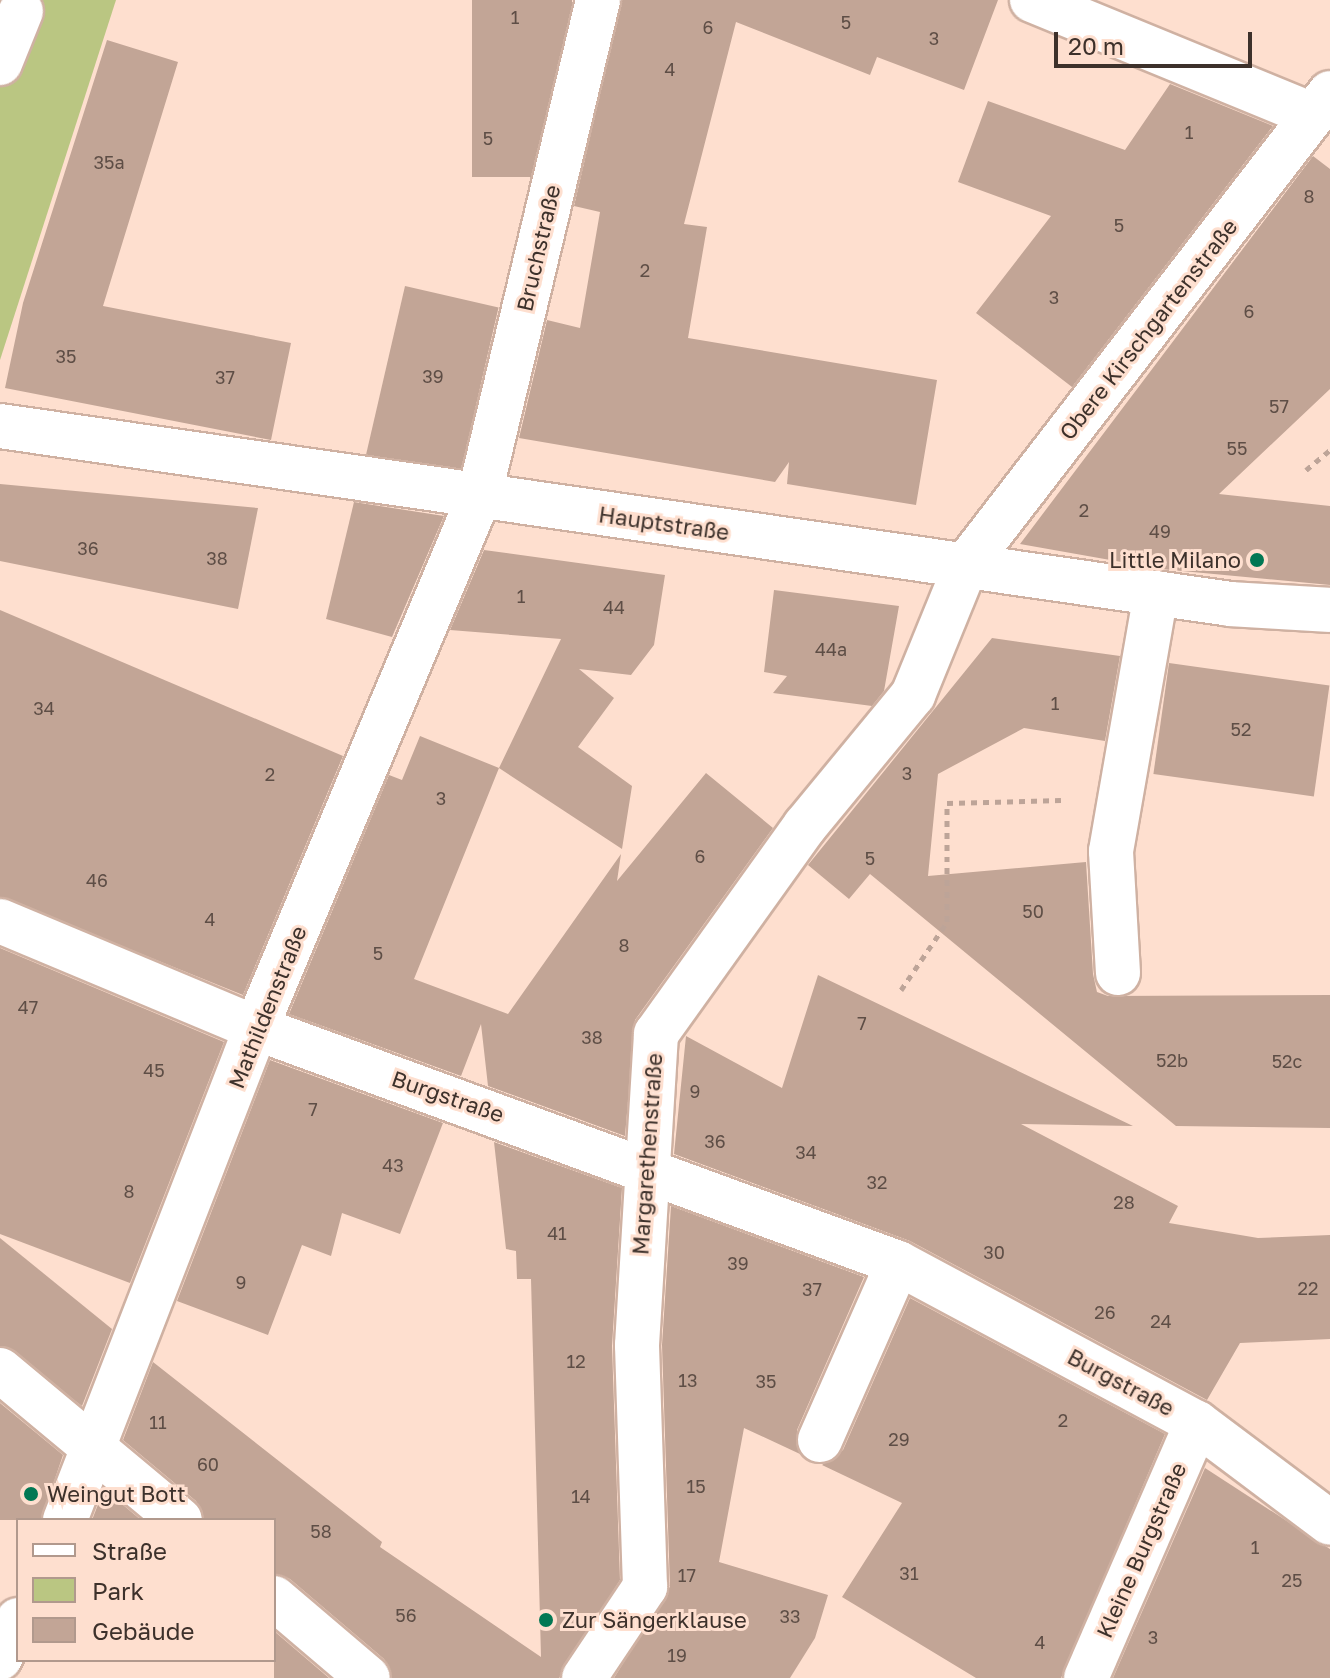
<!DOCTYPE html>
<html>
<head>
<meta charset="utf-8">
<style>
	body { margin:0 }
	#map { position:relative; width:1330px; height:1678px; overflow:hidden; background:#fedfcf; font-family:"Golos Text",sans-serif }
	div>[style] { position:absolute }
	.green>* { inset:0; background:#bac682 }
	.building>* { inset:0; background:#c2a596; transform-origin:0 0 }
	.path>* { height:5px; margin-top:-2.5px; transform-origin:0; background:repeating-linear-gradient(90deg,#bda498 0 6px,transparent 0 12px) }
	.roads { filter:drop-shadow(2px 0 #cfb1a2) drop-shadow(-2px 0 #cfb1a2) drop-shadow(0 2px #cfb1a2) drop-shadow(0 -2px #cfb1a2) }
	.minor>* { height:44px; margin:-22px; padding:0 22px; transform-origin:22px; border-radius:22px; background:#fff }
	.dots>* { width:22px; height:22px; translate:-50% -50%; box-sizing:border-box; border:4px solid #fedfcf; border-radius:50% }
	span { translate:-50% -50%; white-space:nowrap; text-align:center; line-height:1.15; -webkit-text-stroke:6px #fedfcf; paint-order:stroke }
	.number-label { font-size:18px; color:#5e4e46 }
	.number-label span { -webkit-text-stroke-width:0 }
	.street-label { font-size:22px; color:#3d312b }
	.poi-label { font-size:22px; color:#3d312b }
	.right { translate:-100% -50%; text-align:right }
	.left { translate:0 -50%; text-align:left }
	.legend { position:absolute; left:16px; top:1518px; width:260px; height:144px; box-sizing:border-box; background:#fedfcf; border:2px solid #b1998d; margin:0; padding:10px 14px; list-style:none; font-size:24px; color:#3d312b }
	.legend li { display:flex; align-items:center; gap:16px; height:40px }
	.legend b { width:40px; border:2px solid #b1998d }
	.scale { position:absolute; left:1054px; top:32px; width:198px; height:36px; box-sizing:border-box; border:4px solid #3d312b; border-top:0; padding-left:10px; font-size:24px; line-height:28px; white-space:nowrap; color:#3d312b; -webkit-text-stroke:6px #fedfcf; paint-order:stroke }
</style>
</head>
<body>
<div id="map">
	<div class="green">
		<i style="clip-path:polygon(9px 0,116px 0,0 360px,0 23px)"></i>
	</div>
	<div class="building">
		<i style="left:472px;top:0;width:100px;height:177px"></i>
		<i style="clip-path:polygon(622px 0,998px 0,964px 90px,877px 57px,870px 75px,736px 22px,684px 224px,707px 227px,688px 338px,937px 380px,916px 505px,787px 484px,789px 462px,775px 482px,519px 438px,547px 320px,580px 328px,600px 212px,574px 206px)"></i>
		<i style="clip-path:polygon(107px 40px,178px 62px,103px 306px,291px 343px,271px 440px,5px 388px,23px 303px)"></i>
		<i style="clip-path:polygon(1170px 84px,1273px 126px,1072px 387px,976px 313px,1051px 216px,958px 182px,988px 101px,1125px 150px)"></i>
		<i style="clip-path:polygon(1313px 156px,1330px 169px,1330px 389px,1219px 494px,1330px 506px,1330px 585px,1161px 569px,1020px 544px)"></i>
		<i style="left:405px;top:286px;width:96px;height:173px;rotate:13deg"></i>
		<i style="clip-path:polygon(0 484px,258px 508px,238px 609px,0 561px)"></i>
		<i style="clip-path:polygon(354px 502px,444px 516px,392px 637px,326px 619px)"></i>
		<i style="clip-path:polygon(484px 550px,665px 575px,654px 645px,631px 675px,579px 669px,614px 698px,578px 747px,632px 786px,622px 849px,499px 768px,561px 639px,450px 630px)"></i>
		<i style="clip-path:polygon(774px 590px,899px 606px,884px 691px,872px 706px,773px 693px,787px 676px,764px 672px)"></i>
		<i style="clip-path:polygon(0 610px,343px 756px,243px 995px,0 897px)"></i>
		<i style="clip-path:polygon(992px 638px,1120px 656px,1105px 741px,1024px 728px,938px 774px,928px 876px,1086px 862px,1093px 974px,1097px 992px,1108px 996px,1330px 995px,1330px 1128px,1176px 1126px,870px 874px,849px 899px,808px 865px)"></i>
		<i style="left:1169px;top:663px;width:162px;height:112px;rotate:8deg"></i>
		<i style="clip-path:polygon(420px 736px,499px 768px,414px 979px,508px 1014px,621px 854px,617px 881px,706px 773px,773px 828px,635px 1020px,625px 1136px,488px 1086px,481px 1024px,461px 1076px,289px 1014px,389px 775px,402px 780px)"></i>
		<i style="clip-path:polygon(0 948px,224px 1042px,130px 1283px,0 1234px)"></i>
		<i style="clip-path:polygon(818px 975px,1133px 1126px,1021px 1124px,1178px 1206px,1169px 1223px,1258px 1238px,1330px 1235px,1330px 1339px,1240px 1343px,1207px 1400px,910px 1241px,674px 1154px,686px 1036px,782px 1088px)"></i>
		<i style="clip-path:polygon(270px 1060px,443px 1123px,400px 1234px,342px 1213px,331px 1256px,302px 1245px,268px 1335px,177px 1301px)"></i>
		<i style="clip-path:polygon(494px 1142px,622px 1188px,612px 1346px,620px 1580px,559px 1678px,392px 1678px,384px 1659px,290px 1579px,274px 1574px,274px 1520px,204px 1520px,196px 1501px,123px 1440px,153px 1362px,382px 1542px,380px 1547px,541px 1657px,531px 1279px,517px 1279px,516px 1251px,506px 1249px)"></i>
		<i style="clip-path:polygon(671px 1206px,864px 1277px,797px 1430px,800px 1454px,744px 1428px,719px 1562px,828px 1595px,815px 1638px,790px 1678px,614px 1678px,670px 1587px,662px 1345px)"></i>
		<i style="clip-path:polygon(0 1238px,112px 1329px,82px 1406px,0 1346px)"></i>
		<i style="clip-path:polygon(910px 1298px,1165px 1434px,1061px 1678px,976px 1678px,842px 1597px,902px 1503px,822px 1465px,843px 1450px)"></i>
		<i style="clip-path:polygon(0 1403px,63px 1455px,41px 1520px,0 1520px)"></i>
		<i style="clip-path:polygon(1205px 1468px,1330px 1549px,1330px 1678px,1113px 1678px)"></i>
		<i style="clip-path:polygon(104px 1489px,141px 1520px,92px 1520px)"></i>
		<i style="clip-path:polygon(274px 1631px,329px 1678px,274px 1678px)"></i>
	</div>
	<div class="path">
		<i style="left:1306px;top:470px;width:31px;rotate:-40deg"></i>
		<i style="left:901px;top:990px;width:82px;rotate:-55.9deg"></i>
		<i style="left:947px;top:922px;width:119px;rotate:-90deg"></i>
		<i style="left:947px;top:803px;width:114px;rotate:-1.5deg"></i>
	</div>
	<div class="roads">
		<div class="minor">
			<i style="left:1032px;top:0;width:303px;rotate:22.3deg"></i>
			<i style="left:0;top:63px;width:56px;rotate:-68deg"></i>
			<i style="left:0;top:426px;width:1243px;rotate:8.23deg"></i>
			<i style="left:1230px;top:604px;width:100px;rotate:3.4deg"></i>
			<i style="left:0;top:921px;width:277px;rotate:22.7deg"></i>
			<i style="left:256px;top:1028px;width:684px;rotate:20.1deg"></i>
			<i style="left:898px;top:1263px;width:339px;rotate:28.2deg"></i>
			<i style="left:1197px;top:1423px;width:166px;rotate:36.9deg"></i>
			<i style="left:1118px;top:973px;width:122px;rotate:-93.3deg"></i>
			<i style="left:1111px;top:851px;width:262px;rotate:-80.1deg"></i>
			<i style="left:0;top:1370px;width:234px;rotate:39.8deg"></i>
			<i style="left:820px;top:1440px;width:193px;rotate:-66.2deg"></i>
			<i style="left:65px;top:1520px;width:528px;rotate:-68.78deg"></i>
			<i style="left:256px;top:1028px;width:576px;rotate:-67.22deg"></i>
			<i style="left:479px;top:497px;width:511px;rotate:-76.53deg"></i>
			<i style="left:274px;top:1598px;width:123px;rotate:40.4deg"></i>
			<i style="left:0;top:1658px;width:42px;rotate:-64.7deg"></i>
			<i style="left:584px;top:1678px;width:110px;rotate:-56.2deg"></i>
			<i style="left:645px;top:1587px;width:242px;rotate:-91.9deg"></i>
			<i style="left:637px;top:1345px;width:312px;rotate:-86.5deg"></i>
			<i style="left:656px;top:1034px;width:256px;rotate:-54.4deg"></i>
			<i style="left:805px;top:826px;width:170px;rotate:-50.5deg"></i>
			<i style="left:913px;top:695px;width:140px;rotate:-67.8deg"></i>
			<i style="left:966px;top:565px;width:596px;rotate:-52.36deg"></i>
			<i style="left:1086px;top:1678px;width:278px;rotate:-66.5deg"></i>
		</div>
	</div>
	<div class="dots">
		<i style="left:1257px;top:560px;background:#027854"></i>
		<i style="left:31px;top:1494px;background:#027854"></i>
		<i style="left:546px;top:1620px;background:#027854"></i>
	</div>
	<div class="number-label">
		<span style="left:515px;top:17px">1</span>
		<span style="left:846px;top:22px">5</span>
		<span style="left:708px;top:27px">6</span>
		<span style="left:934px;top:38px">3</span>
		<span style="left:670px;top:69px">4</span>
		<span style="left:1189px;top:132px">1</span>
		<span style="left:488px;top:138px">5</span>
		<span style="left:109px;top:162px">35a</span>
		<span style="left:1309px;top:196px">8</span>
		<span style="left:1119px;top:225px">5</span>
		<span style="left:645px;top:270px">2</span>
		<span style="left:1054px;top:297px">3</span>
		<span style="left:1249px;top:311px">6</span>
		<span style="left:66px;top:356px">35</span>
		<span style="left:433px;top:376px">39</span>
		<span style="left:225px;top:377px">37</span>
		<span style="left:1279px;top:406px">57</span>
		<span style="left:1237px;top:448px">55</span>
		<span style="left:1084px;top:510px">2</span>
		<span style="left:1160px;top:531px">49</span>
		<span style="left:88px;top:548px">36</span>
		<span style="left:217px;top:558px">38</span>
		<span style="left:521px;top:596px">1</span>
		<span style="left:614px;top:607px">44</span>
		<span style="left:831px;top:649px">44a</span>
		<span style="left:1055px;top:703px">1</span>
		<span style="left:44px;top:708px">34</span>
		<span style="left:1241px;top:729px">52</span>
		<span style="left:907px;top:773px">3</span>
		<span style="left:270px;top:774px">2</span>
		<span style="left:441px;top:798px">3</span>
		<span style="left:700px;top:856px">6</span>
		<span style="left:870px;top:858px">5</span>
		<span style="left:97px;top:880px">46</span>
		<span style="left:1033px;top:911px">50</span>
		<span style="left:210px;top:919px">4</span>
		<span style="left:624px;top:945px">8</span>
		<span style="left:378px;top:953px">5</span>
		<span style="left:28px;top:1007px">47</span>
		<span style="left:862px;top:1023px">7</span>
		<span style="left:592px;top:1037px">38</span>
		<span style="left:1172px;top:1060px">52b</span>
		<span style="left:1287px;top:1061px">52c</span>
		<span style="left:154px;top:1070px">45</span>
		<span style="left:695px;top:1091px">9</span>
		<span style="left:313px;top:1109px">7</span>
		<span style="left:715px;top:1141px">36</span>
		<span style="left:806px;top:1152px">34</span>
		<span style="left:393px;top:1165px">43</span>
		<span style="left:877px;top:1182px">32</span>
		<span style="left:129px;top:1191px">8</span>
		<span style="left:1124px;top:1202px">28</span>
		<span style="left:557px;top:1233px">41</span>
		<span style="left:994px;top:1252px">30</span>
		<span style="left:738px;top:1263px">39</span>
		<span style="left:241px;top:1282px">9</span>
		<span style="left:1308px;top:1288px">22</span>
		<span style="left:812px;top:1289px">37</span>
		<span style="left:1105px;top:1312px">26</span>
		<span style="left:1161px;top:1321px">24</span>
		<span style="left:576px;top:1361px">12</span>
		<span style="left:688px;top:1380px">13</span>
		<span style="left:766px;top:1381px">35</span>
		<span style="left:1063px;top:1420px">2</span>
		<span style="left:158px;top:1422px">11</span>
		<span style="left:899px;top:1439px">29</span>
		<span style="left:208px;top:1464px">60</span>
		<span style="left:696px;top:1486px">15</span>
		<span style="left:581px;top:1496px">14</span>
		<span style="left:321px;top:1531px">58</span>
		<span style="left:1255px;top:1547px">1</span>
		<span style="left:909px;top:1573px">31</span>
		<span style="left:687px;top:1575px">17</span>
		<span style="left:1292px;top:1580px">25</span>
		<span style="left:406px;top:1615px">56</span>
		<span style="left:790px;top:1616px">33</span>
		<span style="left:1153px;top:1637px">3</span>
		<span style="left:1040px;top:1642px">4</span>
		<span style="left:677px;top:1655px">19</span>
	</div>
	<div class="street-label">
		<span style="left:538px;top:248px;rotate:-77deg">Bruchstraße</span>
		<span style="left:1148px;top:329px;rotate:-52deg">Obere Kirschgartenstraße</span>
		<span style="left:664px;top:523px;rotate:8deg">Hauptstraße</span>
		<span style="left:267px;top:1007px;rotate:-68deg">Mathildenstraße</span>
		<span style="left:448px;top:1096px;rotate:19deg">Burgstraße</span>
		<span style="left:647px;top:1154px;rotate:-86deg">Margarethenstraße</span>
		<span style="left:1121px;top:1382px;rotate:28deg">Burgstraße</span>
		<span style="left:1141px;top:1550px;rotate:-66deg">Kleine Burgstraße</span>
	</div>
	<div class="poi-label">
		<span class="right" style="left:1241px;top:560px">Little Milano</span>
		<span class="left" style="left:47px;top:1494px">Weingut Bott</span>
		<span class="left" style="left:562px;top:1620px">Zur Sängerklause</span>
	</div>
	<ul class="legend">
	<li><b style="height:10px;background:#fff"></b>Straße</li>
	<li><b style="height:22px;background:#bac682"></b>Park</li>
	<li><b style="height:22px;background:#c2a596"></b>Gebäude</li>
	</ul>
	<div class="scale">20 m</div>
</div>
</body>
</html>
